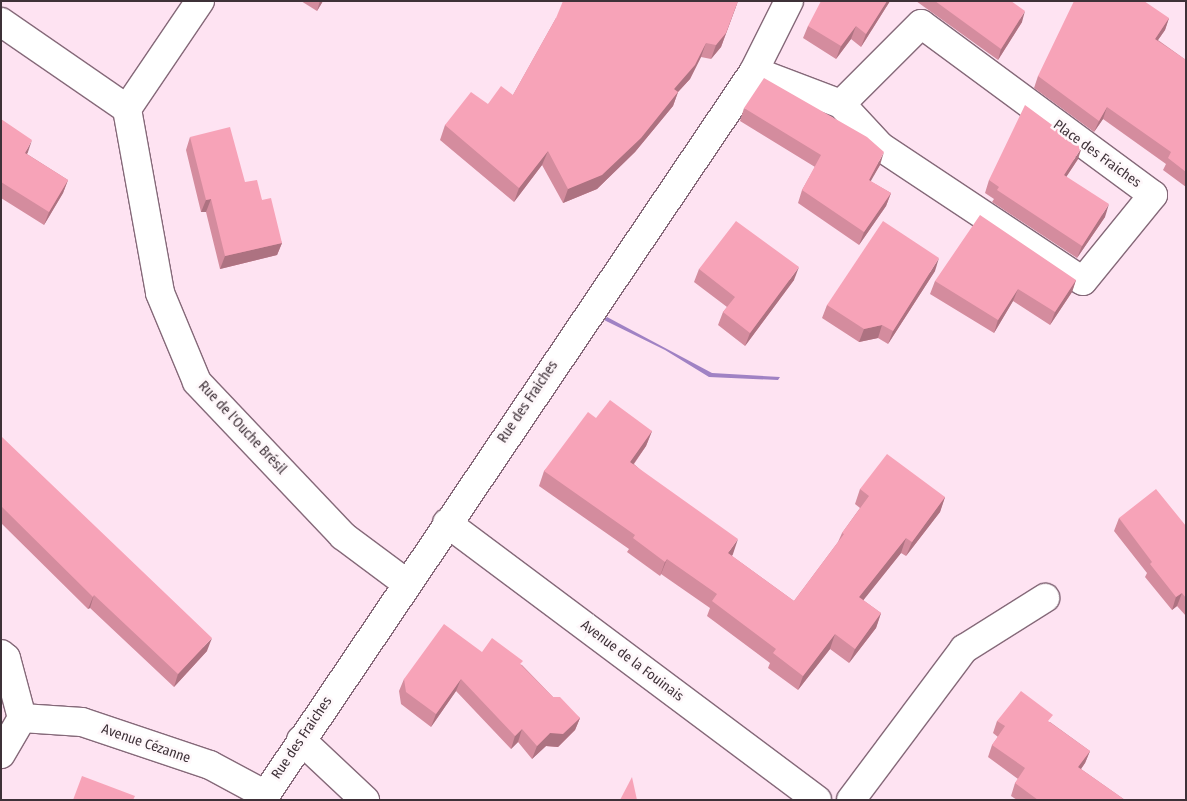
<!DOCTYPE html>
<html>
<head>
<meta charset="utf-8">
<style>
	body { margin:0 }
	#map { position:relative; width:1187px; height:801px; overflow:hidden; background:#fee3f2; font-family:"Fira Sans Condensed",sans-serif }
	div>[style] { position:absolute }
	.water>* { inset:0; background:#a082c4 }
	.roads { filter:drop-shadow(1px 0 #856979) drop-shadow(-1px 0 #856979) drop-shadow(0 1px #856979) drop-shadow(0 -1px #856979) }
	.minor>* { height:28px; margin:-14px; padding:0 14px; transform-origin:14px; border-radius:14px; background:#fff }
	.wall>* { inset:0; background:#d48c9e }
	.shaded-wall>* { inset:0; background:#ad7281 }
	.building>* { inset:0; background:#f7a3b8 }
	span { translate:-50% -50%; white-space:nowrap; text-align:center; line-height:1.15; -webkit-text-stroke:5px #fef7fa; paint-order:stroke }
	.street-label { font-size:14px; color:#3e3138 }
	.frame { position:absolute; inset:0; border:2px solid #3e3138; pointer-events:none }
</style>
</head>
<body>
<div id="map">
	<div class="water">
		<i style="clip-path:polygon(607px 317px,712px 373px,780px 377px,778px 380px,709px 377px,665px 350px,604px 320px)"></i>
	</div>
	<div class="roads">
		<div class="minor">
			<i style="left:200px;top:1px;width:130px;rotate:124.1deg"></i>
			<i style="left:127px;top:109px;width:187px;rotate:79.8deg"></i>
			<i style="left:160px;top:293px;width:96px;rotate:67.4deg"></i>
			<i style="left:197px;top:382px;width:212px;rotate:46.5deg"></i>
			<i style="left:343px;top:536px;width:79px;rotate:36.7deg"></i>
			<i style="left:1px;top:22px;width:153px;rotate:34.6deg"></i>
			<i style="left:754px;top:71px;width:93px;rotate:20.8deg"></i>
			<i style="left:841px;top:104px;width:59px;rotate:47.1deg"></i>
			<i style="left:881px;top:147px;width:242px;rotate:33.6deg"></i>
			<i style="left:1083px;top:281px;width:111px;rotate:-50.9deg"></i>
			<i style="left:1153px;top:195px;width:288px;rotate:-143.6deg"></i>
			<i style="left:921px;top:24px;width:113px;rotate:135deg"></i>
			<i style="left:447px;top:523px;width:462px;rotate:36.8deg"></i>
			<i style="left:1px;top:654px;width:6px;rotate:39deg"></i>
			<i style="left:6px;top:658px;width:62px;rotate:75.1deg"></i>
			<i style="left:22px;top:718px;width:42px;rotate:120.3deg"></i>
			<i style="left:22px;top:718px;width:60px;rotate:3.8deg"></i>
			<i style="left:82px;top:722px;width:135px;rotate:18.6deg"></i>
			<i style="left:210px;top:765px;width:61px;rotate:28.2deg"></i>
			<i style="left:301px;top:740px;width:88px;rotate:43.2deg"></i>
			<i style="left:262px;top:800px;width:879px;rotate:-55.98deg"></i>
			<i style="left:754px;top:71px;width:78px;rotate:-63.4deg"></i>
			<i style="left:851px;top:800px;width:189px;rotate:-53.2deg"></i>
			<i style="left:964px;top:649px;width:96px;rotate:-32.2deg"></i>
		</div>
	</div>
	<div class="wall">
		<i style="clip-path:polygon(301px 1px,323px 1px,317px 11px)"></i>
		<i style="clip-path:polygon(738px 1px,721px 47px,711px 59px,701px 57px,690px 79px,678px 92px,673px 106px,635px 152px,597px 189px,563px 203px,542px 165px,514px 202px,440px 140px,445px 125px,488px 104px,513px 95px,556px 18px)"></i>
		<i style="clip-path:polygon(890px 1px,861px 47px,851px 39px,836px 59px,803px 38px,808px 26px)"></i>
		<i style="clip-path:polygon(916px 1px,1011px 1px,1022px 22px,998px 60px)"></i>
		<i style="clip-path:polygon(1169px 18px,1165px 30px,1158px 40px,1186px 60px,1186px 187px,1163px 170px,1166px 164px,1103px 119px,1094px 132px,1034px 88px,1038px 76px)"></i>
		<i style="clip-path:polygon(744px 108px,880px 165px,870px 181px,891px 193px,886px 206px,859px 245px,798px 203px,802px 190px,815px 167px,740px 121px)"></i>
		<i style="clip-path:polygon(1px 119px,28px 152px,27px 154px,68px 180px,63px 193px,44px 225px,1px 198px)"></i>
		<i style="clip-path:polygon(190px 137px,262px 200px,282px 243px,277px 255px,220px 269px,206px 212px,201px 212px,186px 150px)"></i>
		<i style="clip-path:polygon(1078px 159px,1066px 177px,1105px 217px,1077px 258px,992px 202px,994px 199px,985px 193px,989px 180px)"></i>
		<i style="clip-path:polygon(699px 269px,794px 280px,745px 346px,718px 325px,723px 312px,727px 307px,694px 282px)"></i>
		<i style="clip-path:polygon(935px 271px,888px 344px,878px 338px,859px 342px,822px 318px,827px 305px)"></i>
		<i style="clip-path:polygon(1076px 280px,1072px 292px,1050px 325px,1013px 301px,994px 333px,930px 294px,935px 281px)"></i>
		<i style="clip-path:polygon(596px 418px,652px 431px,646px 446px,634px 464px,733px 554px,732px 556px,794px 601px,838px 542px,842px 533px,860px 508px,855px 504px,860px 489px,945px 497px,940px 512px,906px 556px,901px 553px,863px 600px,881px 613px,876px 628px,849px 663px,830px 649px,798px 690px,768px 668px,770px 663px,707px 616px,710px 608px,661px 574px,660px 576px,627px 552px,629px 549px,539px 486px,544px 471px)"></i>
		<i style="clip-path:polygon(1px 438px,207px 651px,174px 687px,90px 608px,88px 609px,1px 523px)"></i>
		<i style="clip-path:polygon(1119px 518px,1186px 526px,1186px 616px,1177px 606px,1172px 610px,1145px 577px,1147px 573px,1114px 531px)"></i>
		<i style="clip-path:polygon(482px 652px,522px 665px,553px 697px,580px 718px,575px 730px,558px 747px,546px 746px,532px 759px,518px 742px,511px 749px,456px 691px,431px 727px,401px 704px,399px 691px,404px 679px)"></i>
		<i style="clip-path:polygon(997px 721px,1050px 722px,1090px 751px,1085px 763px,1081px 769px,1125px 800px,1017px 800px,1011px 796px,1015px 783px,1018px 779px,988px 757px,992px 745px,998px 737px,993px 733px)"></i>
	</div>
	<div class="shaded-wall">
		<i style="clip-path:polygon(320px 1px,323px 1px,317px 11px)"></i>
		<i style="clip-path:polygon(738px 1px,721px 47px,711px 59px,716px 45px)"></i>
		<i style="clip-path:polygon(887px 1px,890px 1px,861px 47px,866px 34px)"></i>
		<i style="clip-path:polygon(1025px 11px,1022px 22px,998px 60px,1001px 49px)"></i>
		<i style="clip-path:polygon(1169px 18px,1165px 30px,1151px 50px,1155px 39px)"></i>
		<i style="clip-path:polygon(856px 26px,851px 39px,836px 59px,841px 46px)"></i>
		<i style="clip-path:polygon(706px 43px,701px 57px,690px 79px,678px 92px,673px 106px,635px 152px,597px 189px,563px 203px,568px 189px,674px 89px)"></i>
		<i style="clip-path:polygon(1107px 107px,1103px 119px,1094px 132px,1099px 121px)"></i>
		<i style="clip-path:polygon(32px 140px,28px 152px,20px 165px,25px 153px)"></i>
		<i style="clip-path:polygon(1082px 147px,1078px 159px,1059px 188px,1064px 175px)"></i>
		<i style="clip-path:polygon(548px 151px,542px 165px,514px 202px,519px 188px)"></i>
		<i style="clip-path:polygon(884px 152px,880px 165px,864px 193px,869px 180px)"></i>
		<i style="clip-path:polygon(68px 180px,63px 193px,44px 225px,49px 212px)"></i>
		<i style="clip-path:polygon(891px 193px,886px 206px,859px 245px,864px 232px)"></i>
		<i style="clip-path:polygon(211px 199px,206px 212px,201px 212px,206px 200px)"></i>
		<i style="clip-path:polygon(1109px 204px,1105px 217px,1077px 258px,1082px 246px)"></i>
		<i style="clip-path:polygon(282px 243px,277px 255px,220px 269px,225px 256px)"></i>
		<i style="clip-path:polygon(939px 258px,935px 271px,888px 344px,893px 331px)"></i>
		<i style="clip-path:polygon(799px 267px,794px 280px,745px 346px,750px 333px)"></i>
		<i style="clip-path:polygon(1076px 280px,1072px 292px,1050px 325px,1055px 312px)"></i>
		<i style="clip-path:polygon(1018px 289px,1013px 301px,994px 333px,998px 320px)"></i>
		<i style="clip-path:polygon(882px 325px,878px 338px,859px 342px,864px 329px)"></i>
		<i style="clip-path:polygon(652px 431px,646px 446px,625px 476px,630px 462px)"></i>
		<i style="clip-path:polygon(945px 497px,940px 512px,906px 556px,912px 542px)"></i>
		<i style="clip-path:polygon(906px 538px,901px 553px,854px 612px,859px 597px)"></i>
		<i style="clip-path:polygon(738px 539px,733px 554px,723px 568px,728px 553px)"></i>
		<i style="clip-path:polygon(667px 559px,661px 574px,660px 576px,665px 562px)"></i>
		<i style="clip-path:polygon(1182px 593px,1177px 606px,1172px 610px,1176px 597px)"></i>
		<i style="clip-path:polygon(94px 595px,90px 608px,88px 609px,93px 597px)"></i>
		<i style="clip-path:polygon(881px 613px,876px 628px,849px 663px,855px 649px)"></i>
		<i style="clip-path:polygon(835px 634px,830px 649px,798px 690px,803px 676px)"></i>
		<i style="clip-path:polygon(212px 638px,207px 651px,174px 687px,178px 674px)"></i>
		<i style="clip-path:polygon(461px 679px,456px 691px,431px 727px,436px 714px)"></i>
		<i style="clip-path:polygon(580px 718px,575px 730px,558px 747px,546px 746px,532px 759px,537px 746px,550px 733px)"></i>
		<i style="clip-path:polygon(522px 729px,518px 742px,511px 749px,515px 736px)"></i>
		<i style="clip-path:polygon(1090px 751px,1085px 763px,1074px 779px,1078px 767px)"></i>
	</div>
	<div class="building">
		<i style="clip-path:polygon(563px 1px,738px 1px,726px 33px,716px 45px,706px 43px,695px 65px,674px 89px,678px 92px,641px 138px,602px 175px,568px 189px,548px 151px,519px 188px,445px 125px,471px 92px,488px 104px,501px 86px,513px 95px,556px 18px)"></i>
		<i style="clip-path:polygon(821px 1px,887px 1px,866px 34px,856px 26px,841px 46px,808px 26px)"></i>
		<i style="clip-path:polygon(935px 1px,1011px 1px,1025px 11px,1001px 49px)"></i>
		<i style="clip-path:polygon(1074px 1px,1144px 1px,1169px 18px,1155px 39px,1186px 60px,1186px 172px,1168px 158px,1171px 152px,1107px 107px,1099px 121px,1038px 76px)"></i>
		<i style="clip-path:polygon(764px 78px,867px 137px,884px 152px,869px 180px,891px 193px,864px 232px,802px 190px,821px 155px,744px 108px)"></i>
		<i style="clip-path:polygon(1025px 105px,1082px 147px,1064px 175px,1109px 204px,1082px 246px,997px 190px,999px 187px,989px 180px)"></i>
		<i style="clip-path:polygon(1px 119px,32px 140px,25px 153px,68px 180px,49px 212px,1px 182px)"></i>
		<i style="clip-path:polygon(230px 127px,245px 182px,257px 180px,262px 200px,271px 198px,282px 243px,225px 256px,211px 199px,206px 200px,190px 137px)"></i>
		<i style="clip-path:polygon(980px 215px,1076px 280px,1055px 312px,1018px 289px,998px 320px,935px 281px)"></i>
		<i style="clip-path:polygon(736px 221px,799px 267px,750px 333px,723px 312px,735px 297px,699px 269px)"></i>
		<i style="clip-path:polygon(883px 221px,939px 258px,893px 331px,882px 325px,864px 329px,827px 305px)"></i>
		<i style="clip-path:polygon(610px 400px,652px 431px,630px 462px,738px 539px,728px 553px,794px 601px,844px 534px,842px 533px,869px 496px,860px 489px,887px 454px,945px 497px,912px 542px,906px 538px,859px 597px,881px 613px,855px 649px,835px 634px,803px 676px,773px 653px,776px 649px,712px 601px,717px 594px,667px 559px,665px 562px,633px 538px,635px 535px,544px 471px,588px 412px,596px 418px)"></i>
		<i style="clip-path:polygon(2px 437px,212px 638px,178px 674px,94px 595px,93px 597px,1px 506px,1px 438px)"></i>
		<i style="clip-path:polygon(1156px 489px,1186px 526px,1186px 598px,1182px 593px,1176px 597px,1150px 564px,1152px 562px,1119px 518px)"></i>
		<i style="clip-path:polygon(444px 624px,482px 652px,492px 638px,523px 661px,520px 664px,553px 697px,560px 697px,580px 718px,563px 734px,550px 733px,537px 746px,522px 729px,515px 736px,461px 679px,436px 714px,406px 692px,404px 679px)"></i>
		<i style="clip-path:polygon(1021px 691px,1053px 715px,1048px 721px,1090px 751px,1078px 767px,1125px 800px,1038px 800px,1015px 783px,1025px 768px,992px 745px,1005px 726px,997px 721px)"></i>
		<i style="clip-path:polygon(82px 776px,135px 796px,133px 800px,73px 800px)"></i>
		<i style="clip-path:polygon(632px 777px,637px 800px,620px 800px)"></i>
	</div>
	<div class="street-label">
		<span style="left:1097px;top:154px;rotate:36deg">Place des Fraiches</span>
		<span style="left:528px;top:402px;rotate:-56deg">Rue des Fraiches</span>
		<span style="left:242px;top:428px;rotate:47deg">Rue de l'Ouche Brésil</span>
		<span style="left:632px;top:661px;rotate:37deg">Avenue de la Fouinais</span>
		<span style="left:302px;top:738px;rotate:-56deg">Rue des Fraiches</span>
		<span style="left:146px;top:744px;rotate:19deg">Avenue Cézanne</span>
	</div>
	<div class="frame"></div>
</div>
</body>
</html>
